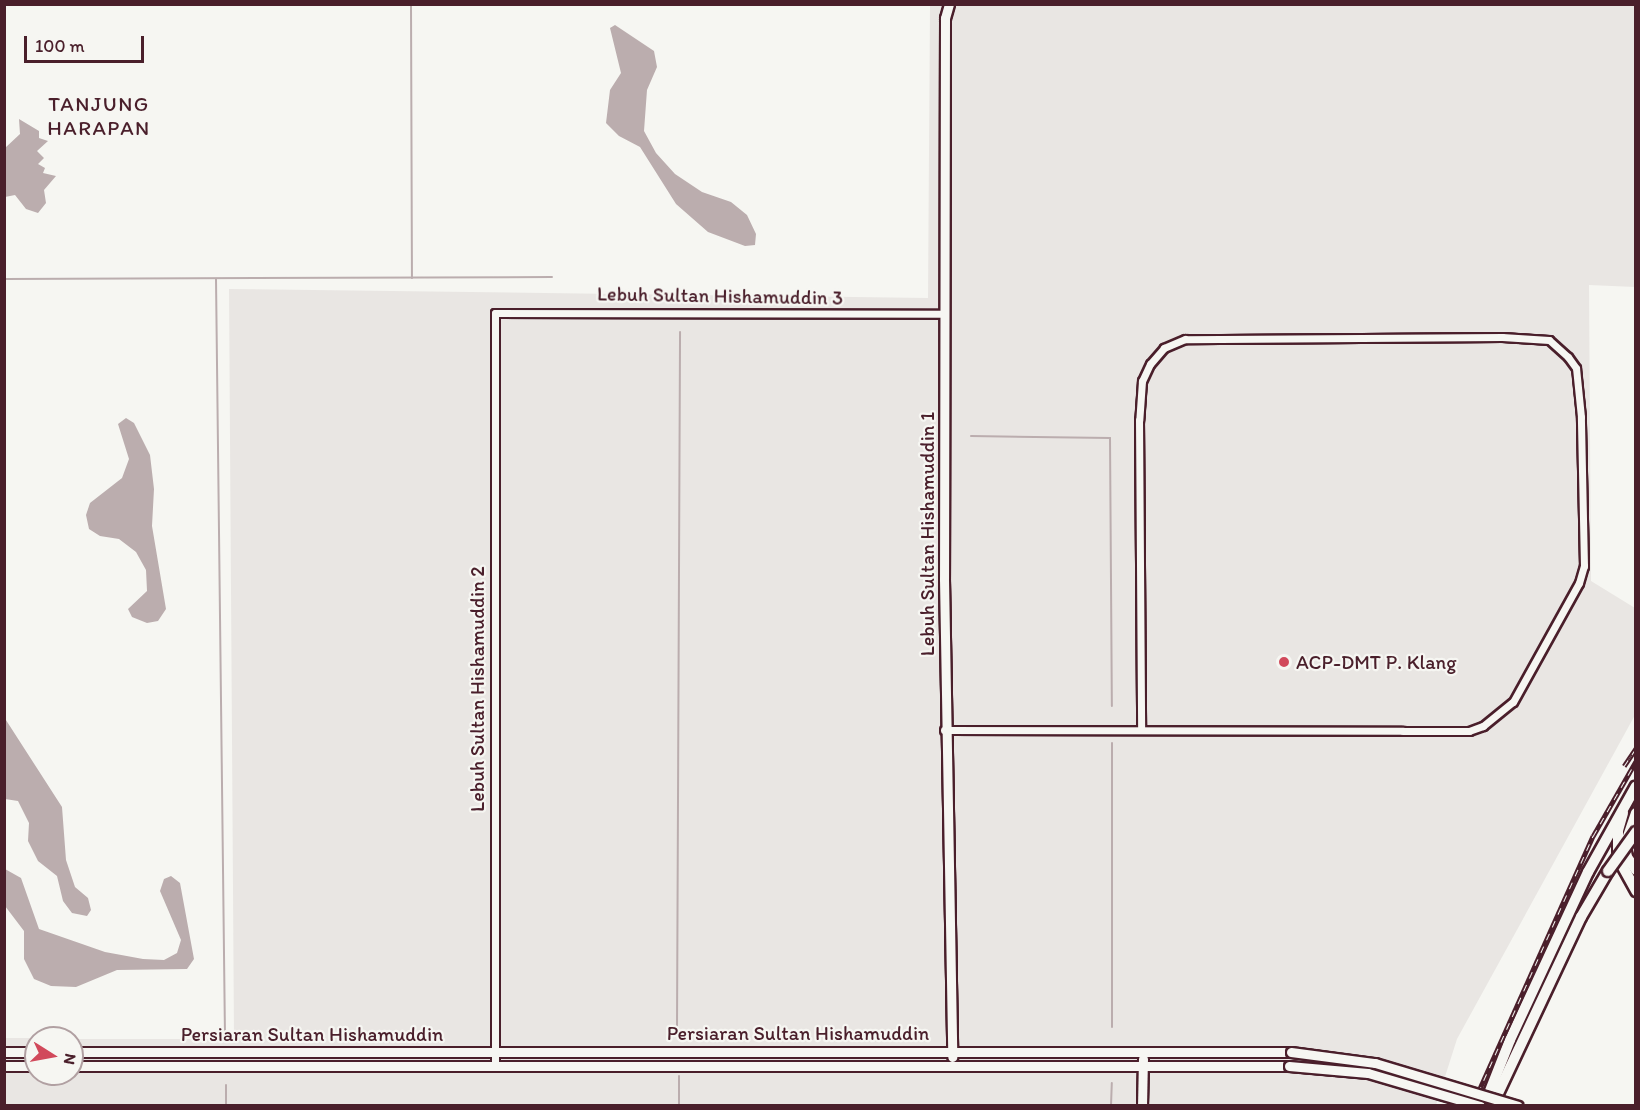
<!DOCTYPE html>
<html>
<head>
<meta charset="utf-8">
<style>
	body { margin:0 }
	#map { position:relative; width:1640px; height:1110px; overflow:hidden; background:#f6f6f2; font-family:Itim,sans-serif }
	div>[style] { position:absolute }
	.built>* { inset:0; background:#e9e6e3 }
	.water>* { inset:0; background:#bbadae }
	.stream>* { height:2px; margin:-1px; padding:0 1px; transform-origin:1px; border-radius:1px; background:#bbadae }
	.roads { filter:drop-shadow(2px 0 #4a1f2b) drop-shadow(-2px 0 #4a1f2b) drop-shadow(0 2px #4a1f2b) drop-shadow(0 -2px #4a1f2b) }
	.minor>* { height:7px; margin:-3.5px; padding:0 3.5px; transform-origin:3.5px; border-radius:3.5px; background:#f6f6f2 }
	.tertiary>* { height:9px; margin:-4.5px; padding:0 4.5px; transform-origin:4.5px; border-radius:4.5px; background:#f6f6f2 }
	.primary>* { height:10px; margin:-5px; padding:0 5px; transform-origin:5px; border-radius:5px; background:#f6f6f2 }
	.rail>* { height:4.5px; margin-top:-2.25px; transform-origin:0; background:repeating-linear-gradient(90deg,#f6f6f2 0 7px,#4a1f2b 0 14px); box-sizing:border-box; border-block:2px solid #4a1f2b }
	.bridges { filter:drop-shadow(2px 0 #4a1f2b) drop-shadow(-2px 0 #4a1f2b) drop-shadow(0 2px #4a1f2b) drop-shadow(0 -2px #4a1f2b) }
	.tertiary-bridge>* { height:9px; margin:-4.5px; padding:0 4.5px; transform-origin:4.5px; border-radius:4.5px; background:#f6f6f2 }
	.primary-bridge>* { height:10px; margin:-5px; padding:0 5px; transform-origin:5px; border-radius:5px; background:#f6f6f2 }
	.dots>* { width:16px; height:16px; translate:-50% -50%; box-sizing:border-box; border:3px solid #f6f6f2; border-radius:50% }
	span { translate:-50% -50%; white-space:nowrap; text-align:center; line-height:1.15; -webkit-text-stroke:4.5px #f6f6f2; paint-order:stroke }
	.street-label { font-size:20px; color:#4a1f2b }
	.poi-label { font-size:20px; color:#4a1f2b }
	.left { translate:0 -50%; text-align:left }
	.neighbourhood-label { font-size:21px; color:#4a1f2b; letter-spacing:1.5px }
	.frame { position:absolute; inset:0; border:6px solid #4a1f2b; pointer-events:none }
	.north { position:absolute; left:24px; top:1026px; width:60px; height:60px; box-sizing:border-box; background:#f6f6f2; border:2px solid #b1a0a2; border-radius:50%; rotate:101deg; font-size:16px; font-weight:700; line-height:24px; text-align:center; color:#4a1f2b }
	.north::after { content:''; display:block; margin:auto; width:21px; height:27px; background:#d1495b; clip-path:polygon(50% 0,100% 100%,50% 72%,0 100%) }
	.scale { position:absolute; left:24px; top:36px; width:120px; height:27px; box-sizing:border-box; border:3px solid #4a1f2b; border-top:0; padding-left:8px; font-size:18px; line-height:21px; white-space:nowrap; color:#4a1f2b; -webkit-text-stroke:4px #f6f6f2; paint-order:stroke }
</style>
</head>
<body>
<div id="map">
	<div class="built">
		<i style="clip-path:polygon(930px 5px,1635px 5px,1635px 287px,1589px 285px,1591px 581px,1635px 608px,1635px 715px,1457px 1039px,1436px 1105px,5px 1106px,5px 1038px,36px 1038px,36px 1074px,72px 1074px,72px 1039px,234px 1039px,229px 289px,928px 298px)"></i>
	</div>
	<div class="water">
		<i style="clip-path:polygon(615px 25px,654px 51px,657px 67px,647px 90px,644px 131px,656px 153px,675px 174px,702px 192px,731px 202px,747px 215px,756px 234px,755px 245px,745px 246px,708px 232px,676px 204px,640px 147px,619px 136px,606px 123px,610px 90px,621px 73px,610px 28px)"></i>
		<i style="clip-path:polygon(19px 119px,39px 131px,39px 138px,48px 141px,37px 151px,44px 158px,38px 164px,45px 168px,43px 173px,56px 176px,44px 190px,46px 203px,38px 213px,26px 209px,15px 195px,5px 197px,5px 148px,20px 134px)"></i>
		<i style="clip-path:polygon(126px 418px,134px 423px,150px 455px,154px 489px,152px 526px,166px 609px,158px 621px,147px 623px,132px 617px,128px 609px,147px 591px,146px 570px,136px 552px,119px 539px,100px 536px,89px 529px,86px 515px,90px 503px,122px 478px,129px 459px,118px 424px)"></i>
		<i style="clip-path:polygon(4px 717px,62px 807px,66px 860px,75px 887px,88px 898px,91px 910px,87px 916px,72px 913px,63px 901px,57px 876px,38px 861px,28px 841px,29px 823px,18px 801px,5px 799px)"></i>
		<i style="clip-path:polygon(5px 869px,21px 878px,39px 929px,105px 952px,143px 959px,164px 960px,177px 953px,181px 940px,160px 891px,164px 879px,171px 876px,180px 883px,194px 959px,187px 969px,117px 970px,76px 987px,51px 986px,34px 979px,24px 959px,24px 931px,5px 906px)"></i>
	</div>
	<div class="stream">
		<i style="left:411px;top:4px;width:274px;rotate:89.8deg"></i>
		<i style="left:4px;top:279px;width:548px;rotate:-0.21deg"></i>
		<i style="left:216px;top:279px;width:761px;rotate:89.32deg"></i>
		<i style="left:971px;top:436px;width:139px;rotate:0.8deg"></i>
		<i style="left:1110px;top:438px;width:268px;rotate:89.6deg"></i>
		<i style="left:1112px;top:743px;width:284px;rotate:90deg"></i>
		<i style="left:677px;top:1029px;width:697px;rotate:-89.75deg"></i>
		<i style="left:679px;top:1076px;width:30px;rotate:90deg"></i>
		<i style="left:226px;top:1085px;width:21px;rotate:90deg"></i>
		<i style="left:1111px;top:1106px;width:23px;rotate:-88deg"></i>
	</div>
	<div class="roads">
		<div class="minor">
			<i style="left:944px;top:730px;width:459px;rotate:0.1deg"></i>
			<i style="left:1403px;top:731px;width:66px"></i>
			<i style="left:1469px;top:731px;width:15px;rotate:-20deg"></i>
			<i style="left:1483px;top:726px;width:38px;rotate:-39deg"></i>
			<i style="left:1513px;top:702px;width:136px;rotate:-61deg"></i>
			<i style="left:1579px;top:583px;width:18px;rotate:-74deg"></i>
			<i style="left:1584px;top:566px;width:149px;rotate:-91.2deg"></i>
			<i style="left:1581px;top:417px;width:49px;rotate:-95.8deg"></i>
			<i style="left:1576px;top:368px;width:14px;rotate:-126deg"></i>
			<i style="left:1568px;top:357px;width:25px;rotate:-138deg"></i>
			<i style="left:1549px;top:340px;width:47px;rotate:-176.3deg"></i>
			<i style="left:1502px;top:337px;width:317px;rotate:179.6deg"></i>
			<i style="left:1185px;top:339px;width:23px;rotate:157deg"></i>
			<i style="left:1164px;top:348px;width:21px;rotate:131deg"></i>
			<i style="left:1150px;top:364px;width:19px;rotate:115deg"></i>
			<i style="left:1142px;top:381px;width:39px;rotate:94deg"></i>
			<i style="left:1139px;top:420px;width:310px;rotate:89.6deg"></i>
			<i style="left:495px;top:1065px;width:752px;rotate:-90deg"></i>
			<i style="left:495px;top:313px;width:450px;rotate:0.1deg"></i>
		</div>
		<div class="tertiary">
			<i style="left:949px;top:4px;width:15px;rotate:106deg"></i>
			<i style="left:945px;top:18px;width:561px;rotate:90.1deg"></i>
			<i style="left:944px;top:579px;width:478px;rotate:89deg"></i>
			<i style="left:4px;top:1052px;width:32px"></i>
			<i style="left:72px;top:1052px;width:1219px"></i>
			<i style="left:4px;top:1066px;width:32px"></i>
			<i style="left:72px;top:1066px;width:1217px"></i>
			<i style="left:1142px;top:1106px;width:47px;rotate:-88.8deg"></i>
		</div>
		<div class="primary">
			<i style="left:1623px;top:813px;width:19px;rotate:106deg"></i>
			<i style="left:1618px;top:831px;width:27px;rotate:90deg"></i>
			<i style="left:1618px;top:858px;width:38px;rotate:61deg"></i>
			<i style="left:1636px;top:813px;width:34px;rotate:109deg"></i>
			<i style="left:1625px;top:845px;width:12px;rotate:81deg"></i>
			<i style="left:1627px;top:857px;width:16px;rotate:55deg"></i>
			<i style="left:1484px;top:1106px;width:71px;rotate:-68.5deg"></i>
			<i style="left:1510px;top:1040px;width:185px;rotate:-65.1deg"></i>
			<i style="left:1588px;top:872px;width:98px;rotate:-60.8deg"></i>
			<i style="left:1492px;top:1106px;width:209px;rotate:-64.8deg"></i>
			<i style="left:1581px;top:917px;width:53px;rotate:-59.6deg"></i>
		</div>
	</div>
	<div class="rail">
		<i style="left:1624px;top:766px;width:22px;rotate:-56deg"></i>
		<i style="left:1472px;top:1106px;width:296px;rotate:-65.9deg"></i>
		<i style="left:1593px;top:836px;width:86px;rotate:-60.2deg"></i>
	</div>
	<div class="bridges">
		<div class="tertiary-bridge">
			<i style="left:1291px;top:1052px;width:85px;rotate:7.5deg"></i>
			<i style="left:1375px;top:1063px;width:149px;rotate:16.7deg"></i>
			<i style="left:1289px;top:1066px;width:79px;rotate:5.1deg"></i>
			<i style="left:1368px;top:1073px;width:117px;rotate:16.4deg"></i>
		</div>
		<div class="primary-bridge">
			<i style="left:1608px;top:871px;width:48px;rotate:-54.3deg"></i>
		</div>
	</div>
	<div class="dots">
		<i style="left:1284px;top:662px;background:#d1495b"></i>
	</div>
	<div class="street-label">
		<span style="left:720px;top:296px;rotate:1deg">Lebuh Sultan Hishamuddin 3</span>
		<span style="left:927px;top:534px;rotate:-90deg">Lebuh Sultan Hishamuddin 1</span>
		<span style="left:477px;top:689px;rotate:-90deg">Lebuh Sultan Hishamuddin 2</span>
		<span style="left:798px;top:1033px">Persiaran Sultan Hishamuddin</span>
		<span style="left:312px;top:1034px">Persiaran Sultan Hishamuddin</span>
	</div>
	<div class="poi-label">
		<span class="left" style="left:1296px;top:662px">ACP-DMT P. Klang</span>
	</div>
	<div class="neighbourhood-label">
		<span style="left:99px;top:116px">TANJUNG<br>HARAPAN</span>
	</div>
	<div class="frame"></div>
	<div class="north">N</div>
	<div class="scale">100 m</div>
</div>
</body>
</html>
